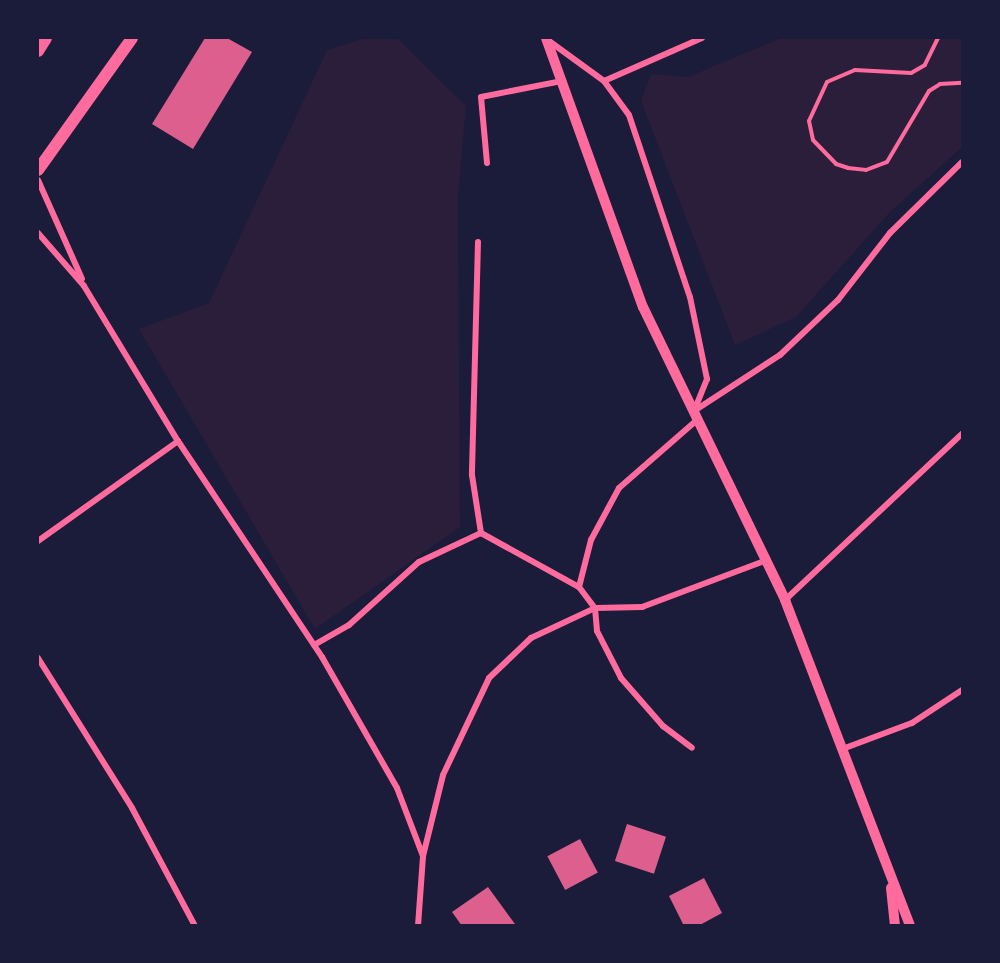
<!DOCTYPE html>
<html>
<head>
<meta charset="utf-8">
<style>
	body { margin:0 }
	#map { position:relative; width:1000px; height:963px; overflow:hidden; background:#1b1b3a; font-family:"Times New Roman",serif }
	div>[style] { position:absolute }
	.green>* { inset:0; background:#2a1e3b }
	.building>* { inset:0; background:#dd5f8e; transform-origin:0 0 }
	.path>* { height:4px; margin:-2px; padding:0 2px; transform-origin:2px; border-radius:2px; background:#ff6b9d }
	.minor>* { height:6px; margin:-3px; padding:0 3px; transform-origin:3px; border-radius:3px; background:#ff6b9d }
	.tertiary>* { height:10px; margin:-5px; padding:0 5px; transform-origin:5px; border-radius:5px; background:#ff6b9d }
	.secondary>* { height:12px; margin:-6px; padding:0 6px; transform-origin:6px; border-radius:6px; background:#ff6b9d }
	span { translate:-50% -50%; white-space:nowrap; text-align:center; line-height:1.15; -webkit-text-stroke:6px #1b1b3a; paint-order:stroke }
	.frame { position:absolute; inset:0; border:39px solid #1b1b3a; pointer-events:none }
</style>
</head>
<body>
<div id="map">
	<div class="green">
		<i style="clip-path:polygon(366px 38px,397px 38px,466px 106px,458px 198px,460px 527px,315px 629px,139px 329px,209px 303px,327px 50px)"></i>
		<i style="clip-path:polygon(781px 38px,962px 38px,962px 147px,890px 212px,796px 317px,735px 345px,641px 101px,651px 74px,688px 77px)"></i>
	</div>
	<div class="building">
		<i style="clip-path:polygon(205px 38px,227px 38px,252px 52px,193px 149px,152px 124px)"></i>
		<i style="left:627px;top:824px;width:41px;height:39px;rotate:18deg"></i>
		<i style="left:580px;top:839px;width:38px;height:37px;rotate:62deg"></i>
		<i style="clip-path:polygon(704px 878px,722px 913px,698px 926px,684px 926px,669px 896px)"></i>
		<i style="clip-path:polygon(488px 887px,515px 924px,513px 926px,462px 926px,452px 912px)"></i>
	</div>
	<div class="path">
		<i style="left:938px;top:38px;width:30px;rotate:116deg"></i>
		<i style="left:925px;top:65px;width:16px;rotate:150deg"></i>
		<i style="left:911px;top:73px;width:56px;rotate:-176.9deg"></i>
		<i style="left:855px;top:70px;width:30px;rotate:157deg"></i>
		<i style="left:827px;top:82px;width:43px;rotate:114.8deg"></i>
		<i style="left:809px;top:121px;width:19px;rotate:78deg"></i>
		<i style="left:813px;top:140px;width:33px;rotate:46deg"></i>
		<i style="left:836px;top:164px;width:13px;rotate:18deg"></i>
		<i style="left:848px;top:168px;width:18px;rotate:6deg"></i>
		<i style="left:866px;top:170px;width:22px;rotate:-21deg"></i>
		<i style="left:887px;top:162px;width:82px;rotate:-59.4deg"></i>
		<i style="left:929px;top:91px;width:13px;rotate:-32deg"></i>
		<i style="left:940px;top:84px;width:22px;rotate:-3deg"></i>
	</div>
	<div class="minor">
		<i style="left:549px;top:41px;width:68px;rotate:36deg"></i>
		<i style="left:604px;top:81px;width:42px;rotate:53.7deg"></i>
		<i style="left:629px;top:115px;width:192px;rotate:71.5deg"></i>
		<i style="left:690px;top:297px;width:84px;rotate:78.3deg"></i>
		<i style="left:707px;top:379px;width:35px;rotate:112deg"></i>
		<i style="left:694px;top:411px;width:103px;rotate:-33.1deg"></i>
		<i style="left:780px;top:355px;width:80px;rotate:-43.5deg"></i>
		<i style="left:838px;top:300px;width:85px;rotate:-52.2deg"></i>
		<i style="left:890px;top:233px;width:101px;rotate:-44.6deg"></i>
		<i style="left:604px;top:81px;width:107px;rotate:-23.7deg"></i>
		<i style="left:487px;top:163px;width:66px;rotate:-95.2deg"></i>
		<i style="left:481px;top:97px;width:83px;rotate:-11.2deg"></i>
		<i style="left:38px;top:180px;width:108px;rotate:66deg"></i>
		<i style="left:38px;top:233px;width:70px;rotate:49deg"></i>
		<i style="left:84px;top:286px;width:181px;rotate:58.8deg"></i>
		<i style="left:178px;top:441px;width:260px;rotate:56.3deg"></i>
		<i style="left:322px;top:657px;width:151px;rotate:60.2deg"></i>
		<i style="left:397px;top:788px;width:73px;rotate:69.1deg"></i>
		<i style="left:478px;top:242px;width:233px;rotate:91.5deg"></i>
		<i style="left:472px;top:475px;width:59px;rotate:81.2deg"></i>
		<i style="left:38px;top:541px;width:172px;rotate:-35.5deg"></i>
		<i style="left:579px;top:587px;width:49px;rotate:-75.7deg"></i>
		<i style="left:591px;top:540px;width:59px;rotate:-61.7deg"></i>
		<i style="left:619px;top:488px;width:105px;rotate:-41.1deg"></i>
		<i style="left:785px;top:600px;width:243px;rotate:-43.2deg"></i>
		<i style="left:314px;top:645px;width:40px;rotate:-29.7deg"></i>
		<i style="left:349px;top:625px;width:94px;rotate:-42deg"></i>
		<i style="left:419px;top:562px;width:68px;rotate:-25.1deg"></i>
		<i style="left:481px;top:533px;width:112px;rotate:28.9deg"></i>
		<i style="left:579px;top:587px;width:26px;rotate:53deg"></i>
		<i style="left:595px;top:608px;width:23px;rotate:85deg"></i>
		<i style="left:597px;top:631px;width:53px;rotate:62.9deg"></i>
		<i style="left:621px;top:678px;width:64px;rotate:48.8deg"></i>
		<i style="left:663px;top:726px;width:36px;rotate:37deg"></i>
		<i style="left:38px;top:658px;width:177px;rotate:57.9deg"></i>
		<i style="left:132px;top:808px;width:134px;rotate:61.9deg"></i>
		<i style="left:845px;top:748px;width:72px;rotate:-20.5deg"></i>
		<i style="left:912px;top:723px;width:60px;rotate:-33.4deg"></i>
		<i style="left:418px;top:926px;width:70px;rotate:-85.9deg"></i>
		<i style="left:423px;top:856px;width:83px;rotate:-76.1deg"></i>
		<i style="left:443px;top:775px;width:107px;rotate:-64.6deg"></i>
		<i style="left:489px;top:678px;width:58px;rotate:-43.6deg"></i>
		<i style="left:531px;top:638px;width:71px;rotate:-25.1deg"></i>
		<i style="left:595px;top:608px;width:47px;rotate:-1.2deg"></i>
		<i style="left:642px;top:607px;width:134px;rotate:-20.6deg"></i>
	</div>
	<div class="tertiary">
		<i style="left:546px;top:38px;width:286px;rotate:70.2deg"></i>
		<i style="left:643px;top:307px;width:326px;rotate:64.1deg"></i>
		<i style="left:785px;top:600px;width:349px;rotate:69deg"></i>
		<i style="left:891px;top:888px;width:38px;rotate:84deg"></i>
	</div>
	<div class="secondary">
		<i style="left:38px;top:51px;width:15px;rotate:-58deg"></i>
		<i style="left:38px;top:170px;width:162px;rotate:-54.5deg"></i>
	</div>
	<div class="frame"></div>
</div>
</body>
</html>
